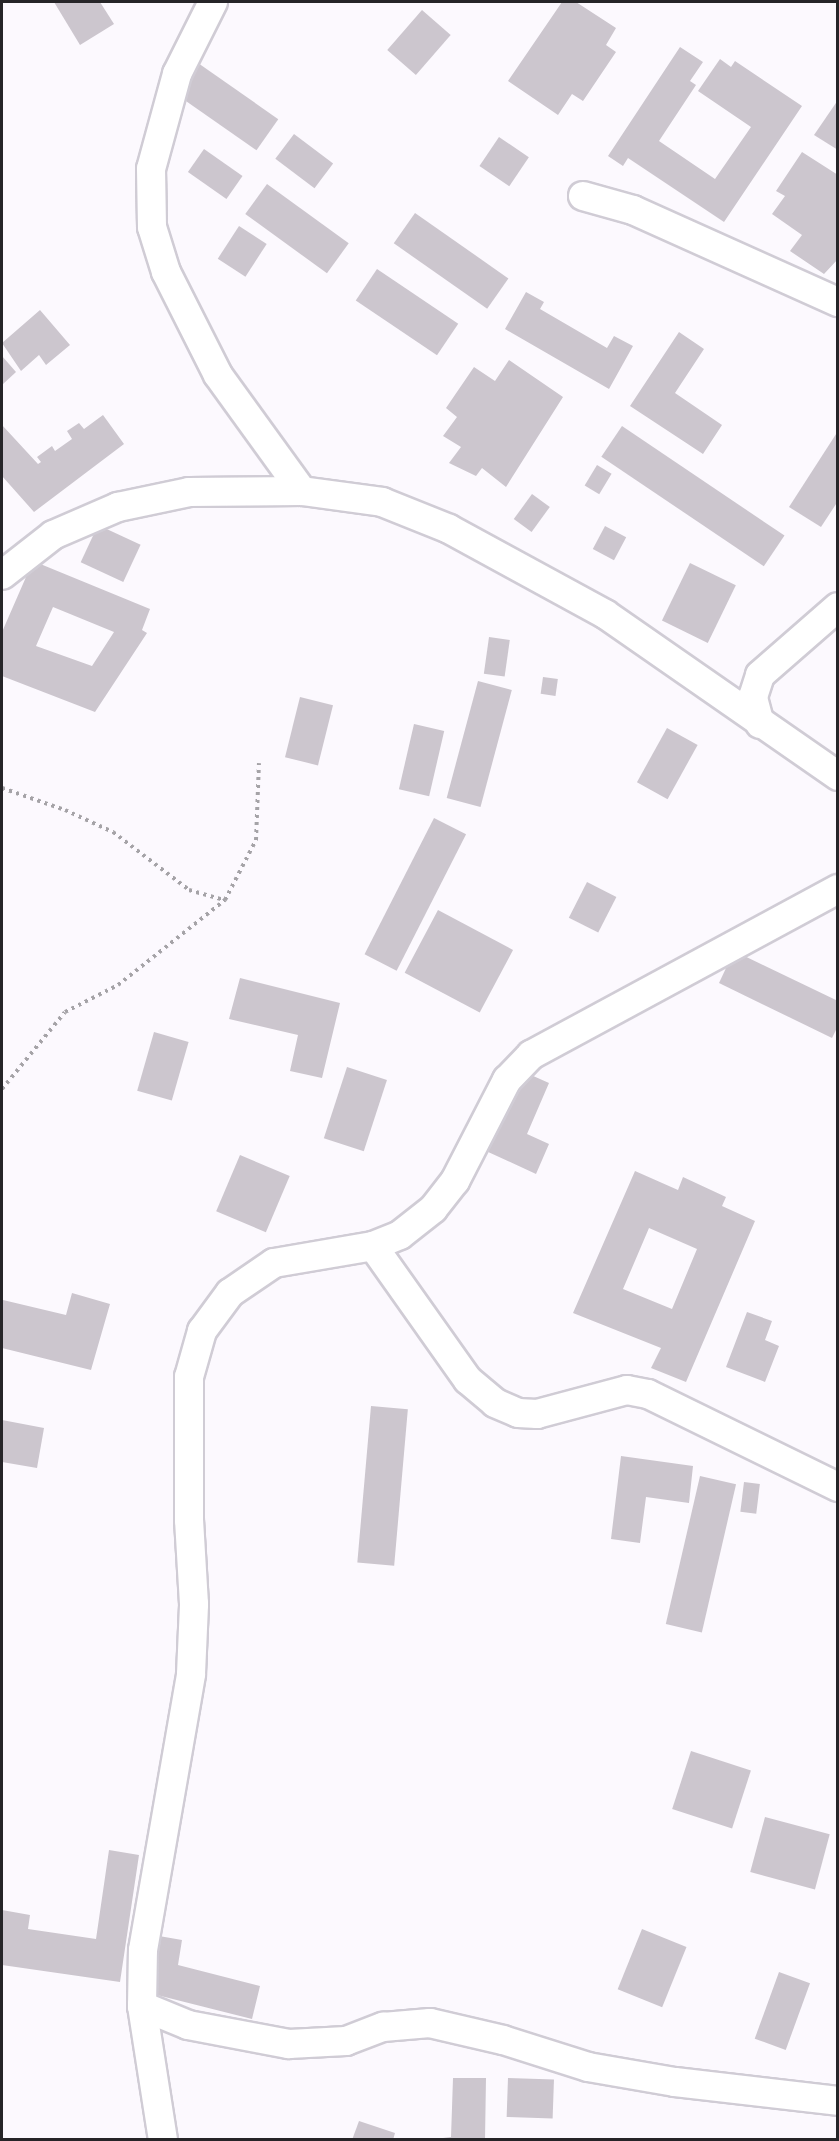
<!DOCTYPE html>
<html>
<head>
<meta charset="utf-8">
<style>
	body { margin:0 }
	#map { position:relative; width:839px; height:2141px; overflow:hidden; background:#fcf9fe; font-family:Signika,sans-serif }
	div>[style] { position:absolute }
	.building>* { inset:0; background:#ccc6ce; transform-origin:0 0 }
	.path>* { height:4px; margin-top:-2px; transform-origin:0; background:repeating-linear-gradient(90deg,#a5a3a7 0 3px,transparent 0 7.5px) }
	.roads { filter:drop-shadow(2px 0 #d0ccd5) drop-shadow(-2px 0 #d0ccd5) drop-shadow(0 2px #d0ccd5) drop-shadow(0 -2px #d0ccd5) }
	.minor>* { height:28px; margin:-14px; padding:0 14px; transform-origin:14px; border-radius:14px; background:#fff }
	span { translate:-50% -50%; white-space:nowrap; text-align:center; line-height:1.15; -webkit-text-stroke:5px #fff; paint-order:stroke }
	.frame { position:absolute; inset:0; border:3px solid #262528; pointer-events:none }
</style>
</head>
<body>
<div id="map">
	<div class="building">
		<i style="clip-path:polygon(54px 2px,100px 2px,114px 24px,80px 45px)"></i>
		<i style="clip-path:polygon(562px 2px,576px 2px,616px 28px,606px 45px,616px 52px,583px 101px,572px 94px,558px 115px,508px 81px)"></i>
		<i style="left:422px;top:10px;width:38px;height:53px;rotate:41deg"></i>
		<i style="clip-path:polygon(680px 47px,703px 62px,690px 81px,696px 85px,659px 141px,715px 179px,751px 127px,698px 91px,720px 59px,731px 67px,735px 61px,802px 106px,724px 222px,628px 158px,623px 166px,608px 156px)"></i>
		<i style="left:198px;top:63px;width:98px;height:38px;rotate:35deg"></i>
		<i style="clip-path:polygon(838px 100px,838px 150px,814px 135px)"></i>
		<i style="left:294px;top:134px;width:49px;height:31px;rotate:37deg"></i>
		<i style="left:499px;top:137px;width:36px;height:35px;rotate:34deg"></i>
		<i style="left:204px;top:149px;width:47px;height:28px;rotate:35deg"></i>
		<i style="clip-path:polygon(802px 152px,838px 175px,838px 259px,824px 274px,790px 251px,802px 235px,772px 214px,785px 196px,776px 191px)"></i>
		<i style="left:267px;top:184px;width:101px;height:37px;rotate:36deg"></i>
		<i style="left:415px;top:213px;width:114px;height:37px;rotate:35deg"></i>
		<i style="left:239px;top:226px;width:33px;height:39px;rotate:33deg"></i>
		<i style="left:377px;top:269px;width:98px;height:38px;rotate:34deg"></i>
		<i style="clip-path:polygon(526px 292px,544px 302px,540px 309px,607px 348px,614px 336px,633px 346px,609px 389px,505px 329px)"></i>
		<i style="clip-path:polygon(40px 310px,70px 345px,46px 365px,39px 355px,21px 371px,2px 343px)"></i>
		<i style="clip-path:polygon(679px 332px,704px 349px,675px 393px,722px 425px,703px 454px,630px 406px)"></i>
		<i style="clip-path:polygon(2px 356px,16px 372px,2px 385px)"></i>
		<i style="clip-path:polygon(509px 360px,563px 397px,506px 487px,482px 468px,476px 476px,449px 463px,461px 447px,443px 436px,457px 417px,446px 408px,474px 367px,495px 381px)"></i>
		<i style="clip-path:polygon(103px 415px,124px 444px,34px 512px,2px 476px,2px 425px,38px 464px,41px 462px,37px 457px,52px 446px,55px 451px,72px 439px,67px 431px,79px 423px,84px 429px)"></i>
		<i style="left:622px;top:426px;width:196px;height:37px;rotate:34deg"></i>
		<i style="clip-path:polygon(838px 431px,838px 501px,821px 527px,789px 507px)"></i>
		<i style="left:597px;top:465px;width:17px;height:24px;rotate:31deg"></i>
		<i style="left:532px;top:494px;width:22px;height:31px;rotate:36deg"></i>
		<i style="left:98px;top:525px;width:47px;height:41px;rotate:25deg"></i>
		<i style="left:605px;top:526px;width:24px;height:26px;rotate:28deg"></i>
		<i style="clip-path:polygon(evenodd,33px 561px,150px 609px,142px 630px,147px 633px,95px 712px,2px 676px,2px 632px,33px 561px,53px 607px,114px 632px,92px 666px,36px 646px,53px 607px)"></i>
		<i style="left:690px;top:563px;width:51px;height:64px;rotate:26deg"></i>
		<i style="left:489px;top:637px;width:21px;height:37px;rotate:8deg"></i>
		<i style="left:543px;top:677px;width:15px;height:17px;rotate:8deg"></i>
		<i style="left:478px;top:681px;width:35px;height:121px;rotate:15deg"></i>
		<i style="left:300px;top:697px;width:34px;height:62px;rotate:14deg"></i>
		<i style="left:414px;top:724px;width:31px;height:67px;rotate:13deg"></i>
		<i style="left:667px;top:728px;width:35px;height:62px;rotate:29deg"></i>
		<i style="left:434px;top:818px;width:36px;height:153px;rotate:27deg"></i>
		<i style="left:587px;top:882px;width:33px;height:40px;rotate:27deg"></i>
		<i style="left:438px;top:910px;width:85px;height:71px;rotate:28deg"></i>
		<i style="clip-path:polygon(734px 951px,838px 1001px,838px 1026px,832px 1038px,719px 983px)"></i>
		<i style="clip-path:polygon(240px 978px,340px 1003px,322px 1078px,290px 1071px,298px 1035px,229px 1019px)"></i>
		<i style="left:154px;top:1032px;width:36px;height:61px;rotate:16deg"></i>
		<i style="left:347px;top:1067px;width:42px;height:75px;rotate:18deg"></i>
		<i style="clip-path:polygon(522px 1071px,549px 1083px,527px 1134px,549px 1144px,536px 1174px,486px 1151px)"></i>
		<i style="left:240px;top:1155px;width:54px;height:61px;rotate:23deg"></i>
		<i style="clip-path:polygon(evenodd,635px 1171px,678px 1190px,683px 1177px,726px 1197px,722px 1206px,755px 1221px,686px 1382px,651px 1368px,661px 1348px,573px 1313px,635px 1171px,649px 1228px,697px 1249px,672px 1309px,623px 1289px,649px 1228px)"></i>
		<i style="clip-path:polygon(72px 1293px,110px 1304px,91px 1370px,2px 1348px,3px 1300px,66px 1315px)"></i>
		<i style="clip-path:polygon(747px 1312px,772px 1321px,765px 1340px,779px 1346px,765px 1382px,726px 1367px)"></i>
		<i style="left:371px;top:1406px;width:37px;height:157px;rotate:5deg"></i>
		<i style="clip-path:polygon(2px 1420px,44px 1428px,37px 1468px,2px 1462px)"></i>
		<i style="clip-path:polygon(621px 1456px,693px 1466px,689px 1503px,646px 1497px,640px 1543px,611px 1539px)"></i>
		<i style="left:700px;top:1476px;width:37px;height:152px;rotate:13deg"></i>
		<i style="left:744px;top:1482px;width:16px;height:30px;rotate:7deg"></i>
		<i style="left:691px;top:1751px;width:63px;height:61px;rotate:18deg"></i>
		<i style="left:765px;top:1817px;width:67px;height:57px;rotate:15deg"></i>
		<i style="clip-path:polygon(109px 1850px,139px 1855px,120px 1982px,2px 1965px,2px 1910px,30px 1915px,28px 1929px,96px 1939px)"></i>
		<i style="left:642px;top:1929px;width:48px;height:65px;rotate:22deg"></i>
		<i style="clip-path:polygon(159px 1936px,182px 1940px,178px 1965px,260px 1986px,252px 2019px,149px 1993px)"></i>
		<i style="left:779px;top:1972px;width:33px;height:71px;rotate:20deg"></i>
		<i style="clip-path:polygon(453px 2078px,486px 2078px,485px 2140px,427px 2140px,451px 2137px)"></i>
		<i style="left:508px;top:2078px;width:46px;height:39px;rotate:2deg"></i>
		<i style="clip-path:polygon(359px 2121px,395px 2133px,393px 2140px,352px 2140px)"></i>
	</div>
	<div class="path">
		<i style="left:2px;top:788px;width:67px;rotate:19.2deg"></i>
		<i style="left:65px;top:810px;width:53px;rotate:24.6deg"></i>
		<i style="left:113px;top:832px;width:96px;rotate:37.3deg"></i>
		<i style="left:189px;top:890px;width:37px;rotate:16deg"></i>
		<i style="left:225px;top:900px;width:68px;rotate:-62.7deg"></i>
		<i style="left:256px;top:840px;width:77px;rotate:-87.8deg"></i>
		<i style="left:2px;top:1089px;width:99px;rotate:-50.7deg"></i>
		<i style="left:65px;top:1012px;width:59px;rotate:-27deg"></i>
		<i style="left:118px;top:985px;width:137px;rotate:-38.5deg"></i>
	</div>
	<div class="roads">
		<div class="minor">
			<i style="left:213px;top:2px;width:80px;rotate:116.6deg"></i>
			<i style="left:177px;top:74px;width:98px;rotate:105.3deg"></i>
			<i style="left:151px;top:169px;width:58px;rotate:89deg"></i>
			<i style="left:152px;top:227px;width:47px;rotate:72.7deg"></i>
			<i style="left:166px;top:272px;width:115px;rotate:63.2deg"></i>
			<i style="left:218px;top:375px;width:143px;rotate:54.1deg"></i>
			<i style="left:583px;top:196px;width:52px;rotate:15.6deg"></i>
			<i style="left:633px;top:210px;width:225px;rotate:24.2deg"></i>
			<i style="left:2px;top:575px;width:65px;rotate:-38.1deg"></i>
			<i style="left:53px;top:535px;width:71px;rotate:-23.3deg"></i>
			<i style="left:118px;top:507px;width:73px;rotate:-11.9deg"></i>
			<i style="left:189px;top:492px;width:113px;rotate:-0.5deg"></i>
			<i style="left:302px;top:491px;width:81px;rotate:7.8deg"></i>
			<i style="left:382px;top:502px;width:72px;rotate:21.9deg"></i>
			<i style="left:449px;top:529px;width:178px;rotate:28.6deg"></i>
			<i style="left:605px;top:614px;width:284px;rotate:34.8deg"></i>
			<i style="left:760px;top:724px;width:28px;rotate:-105deg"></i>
			<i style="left:753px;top:697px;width:23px;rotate:-72deg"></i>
			<i style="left:760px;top:675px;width:103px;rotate:-41.1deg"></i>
			<i style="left:373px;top:1246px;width:164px;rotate:54.7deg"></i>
			<i style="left:468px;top:1380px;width:35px;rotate:40deg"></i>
			<i style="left:495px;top:1403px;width:25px;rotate:23deg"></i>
			<i style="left:518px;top:1413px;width:19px;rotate:3deg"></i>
			<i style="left:537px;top:1414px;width:93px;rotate:-14.9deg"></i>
			<i style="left:627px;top:1390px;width:21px;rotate:11deg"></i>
			<i style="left:648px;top:1394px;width:212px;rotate:26.1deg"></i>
			<i style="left:142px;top:2006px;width:50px;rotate:22.4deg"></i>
			<i style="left:188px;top:2025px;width:103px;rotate:10.7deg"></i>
			<i style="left:289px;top:2044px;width:57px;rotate:-3deg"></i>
			<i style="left:346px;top:2041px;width:40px;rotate:-21deg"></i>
			<i style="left:383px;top:2027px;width:47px;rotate:-4.9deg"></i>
			<i style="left:430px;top:2023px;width:75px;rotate:13.1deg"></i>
			<i style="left:503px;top:2040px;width:89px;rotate:17.6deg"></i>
			<i style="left:588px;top:2067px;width:88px;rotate:9.8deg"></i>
			<i style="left:675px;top:2082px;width:164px;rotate:6.6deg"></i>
			<i style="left:163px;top:2140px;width:136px;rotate:-98.9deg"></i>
			<i style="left:142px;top:2006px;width:56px;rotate:-89deg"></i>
			<i style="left:143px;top:1950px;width:280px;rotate:-80.1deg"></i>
			<i style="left:191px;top:1674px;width:70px;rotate:-87.5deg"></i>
			<i style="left:194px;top:1604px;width:84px;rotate:-93.4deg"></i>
			<i style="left:189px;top:1520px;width:143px;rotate:-90deg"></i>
			<i style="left:189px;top:1377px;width:48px;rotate:-74.2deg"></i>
			<i style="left:202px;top:1331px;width:47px;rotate:-53.6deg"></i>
			<i style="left:230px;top:1293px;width:53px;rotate:-34.3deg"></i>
			<i style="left:274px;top:1263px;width:100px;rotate:-9.7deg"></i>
			<i style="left:373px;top:1246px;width:29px;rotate:-22deg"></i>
			<i style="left:400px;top:1235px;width:42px;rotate:-38.2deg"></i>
			<i style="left:433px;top:1209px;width:36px;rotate:-52deg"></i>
			<i style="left:455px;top:1181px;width:114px;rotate:-62.8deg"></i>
			<i style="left:507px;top:1080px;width:35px;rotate:-46deg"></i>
			<i style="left:531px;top:1055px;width:349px;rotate:-28.4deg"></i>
		</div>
	</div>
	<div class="frame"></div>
</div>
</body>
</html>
